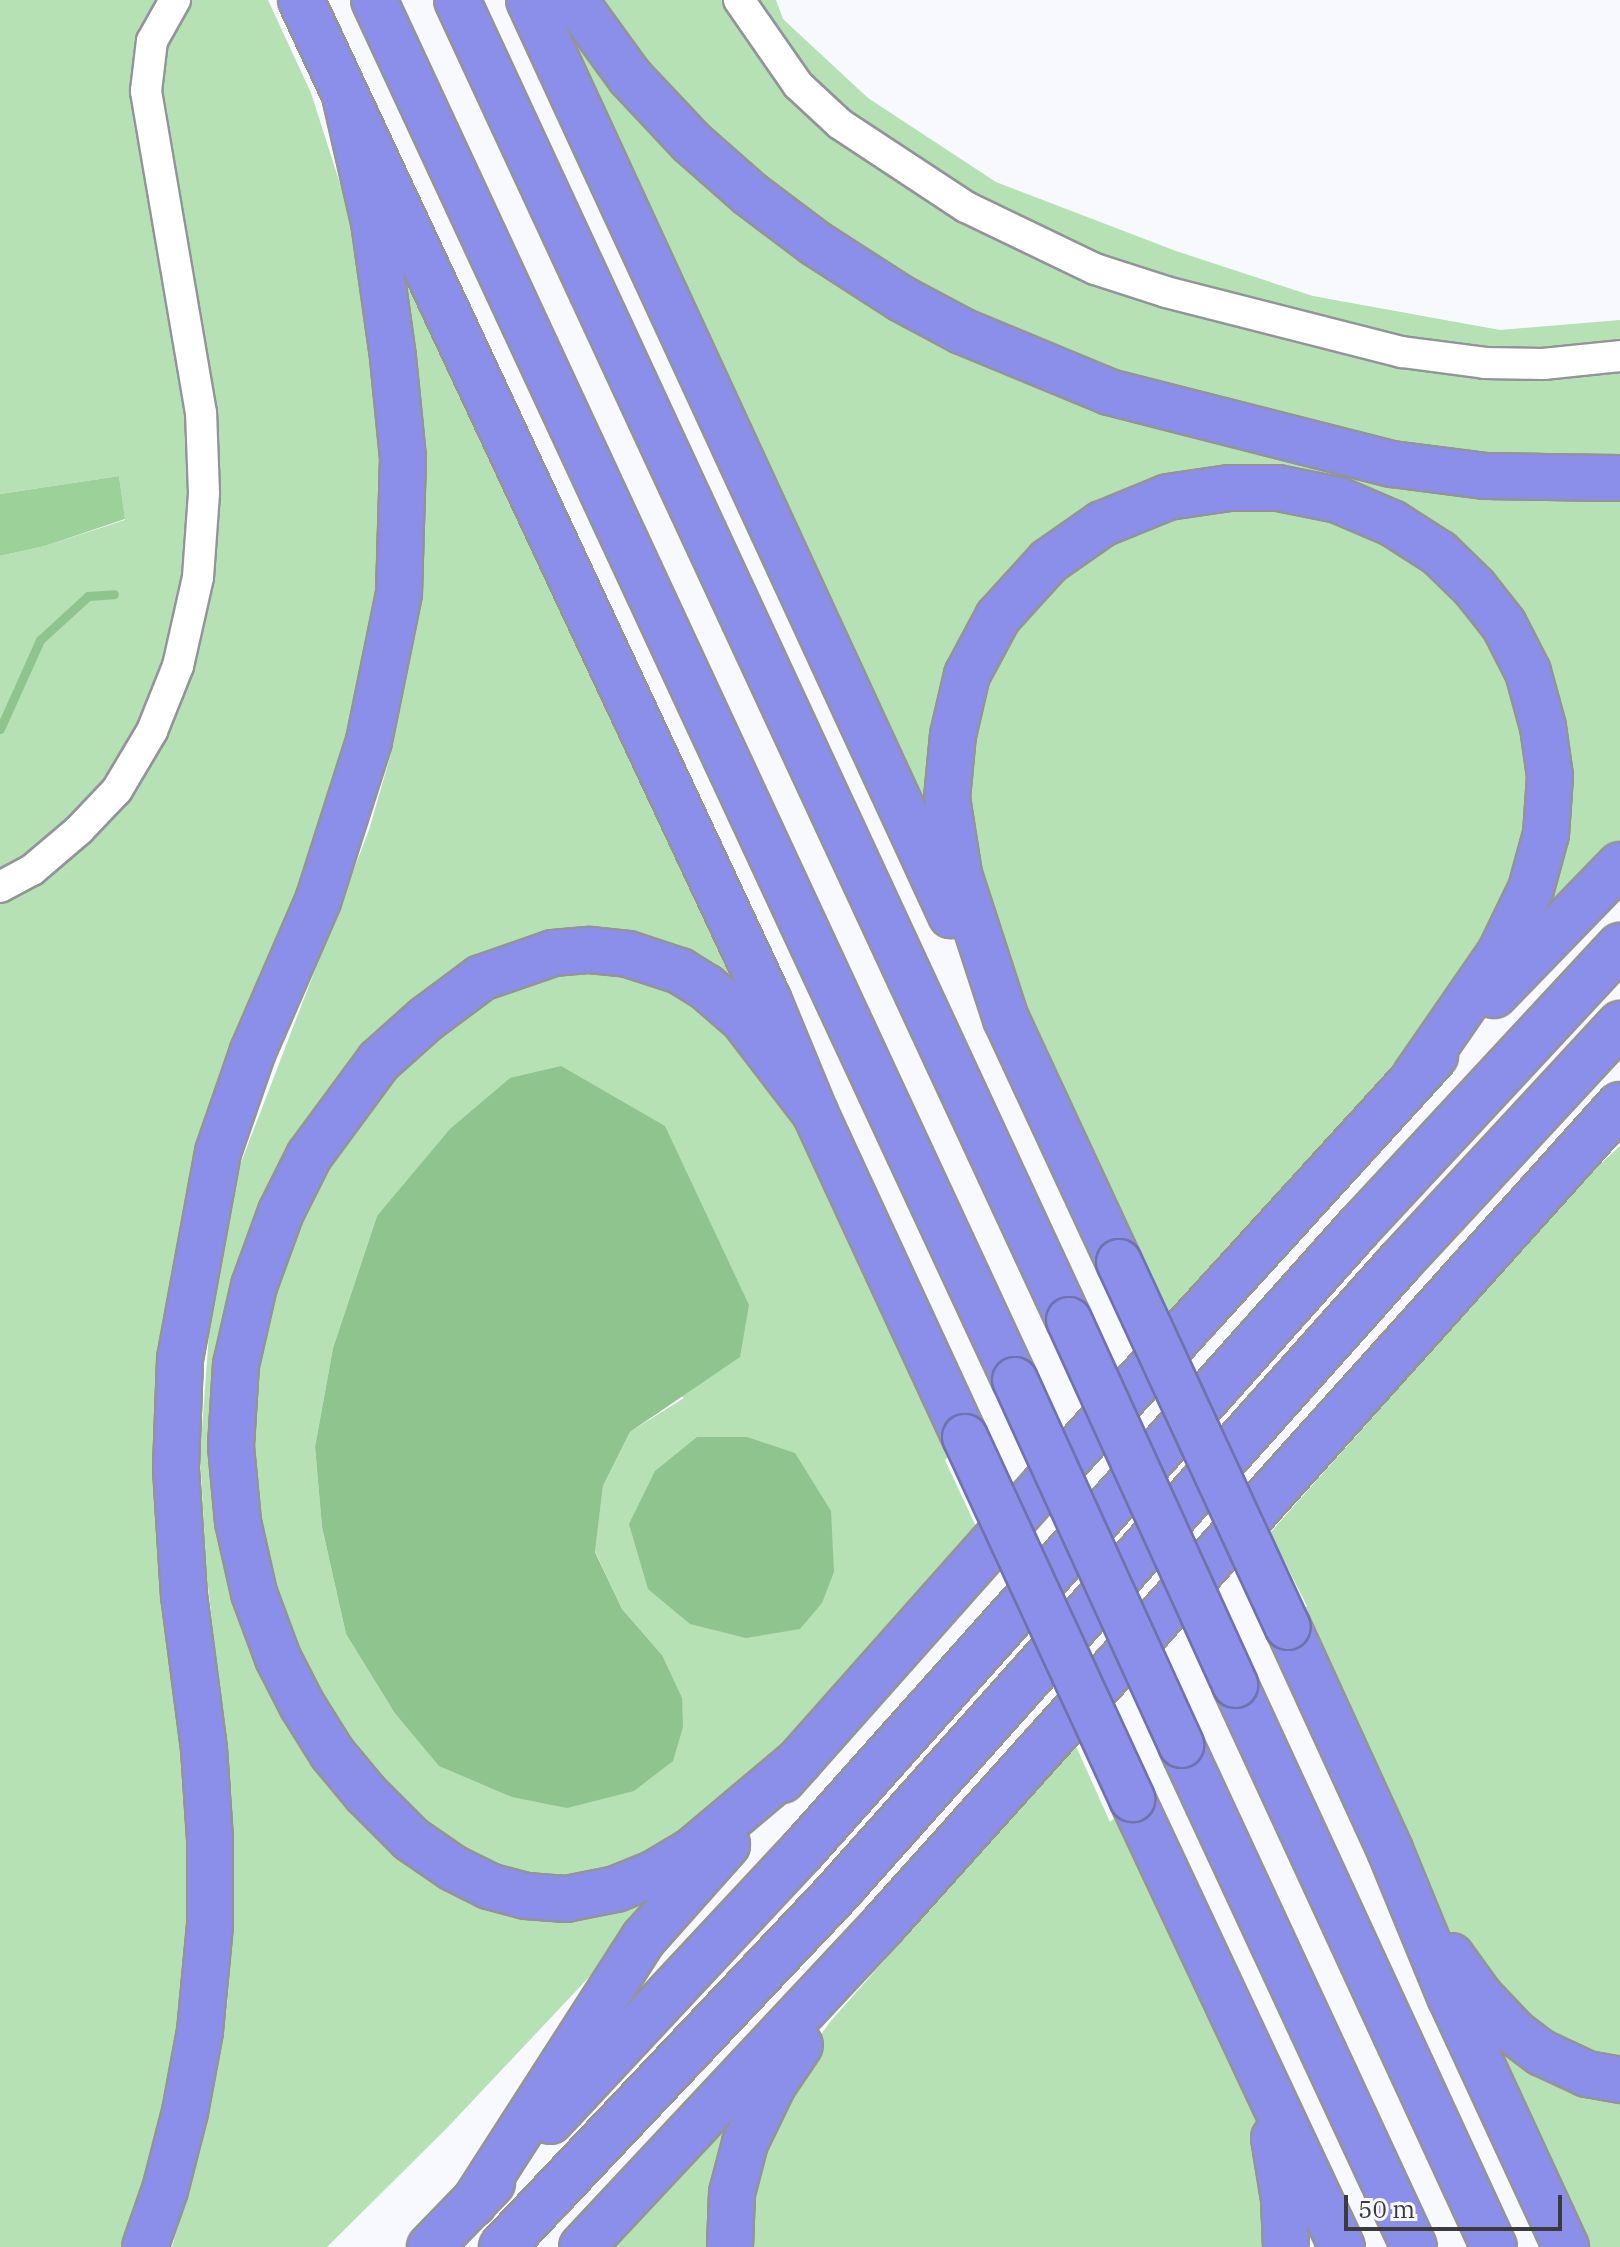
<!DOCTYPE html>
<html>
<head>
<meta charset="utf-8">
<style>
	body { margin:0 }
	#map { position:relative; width:1620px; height:2247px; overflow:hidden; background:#f8f9ff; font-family:"IBM Plex Serif",serif }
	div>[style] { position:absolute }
	.green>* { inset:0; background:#b5e1b4 }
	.forest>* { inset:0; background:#9cd19a }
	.water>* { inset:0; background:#90c48e }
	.stream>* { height:9px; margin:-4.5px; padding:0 4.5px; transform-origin:4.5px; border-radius:4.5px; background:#90c48e }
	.roads { filter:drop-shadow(2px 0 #93949b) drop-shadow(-2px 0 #93949b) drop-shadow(0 2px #93949b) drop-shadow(0 -2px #93949b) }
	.street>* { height:30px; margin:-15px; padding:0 15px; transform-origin:15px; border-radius:15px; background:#fff }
	.highway>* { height:44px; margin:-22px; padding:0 22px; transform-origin:22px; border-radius:22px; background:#8c8fe9 }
	.bridges { filter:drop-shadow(2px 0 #6f72ad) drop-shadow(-2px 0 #6f72ad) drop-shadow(0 2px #6f72ad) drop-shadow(0 -2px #6f72ad) }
	.highway-bridge>* { height:44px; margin:-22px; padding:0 22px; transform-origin:22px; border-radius:22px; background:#8c8fe9 }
	span { translate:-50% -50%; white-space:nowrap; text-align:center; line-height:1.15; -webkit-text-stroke:6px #f8f9ff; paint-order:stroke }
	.scale { position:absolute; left:1344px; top:2195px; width:218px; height:36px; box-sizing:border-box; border:4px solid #3a3b3e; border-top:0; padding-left:10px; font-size:24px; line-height:28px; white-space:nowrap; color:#3a3b3e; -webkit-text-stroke:6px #f8f9ff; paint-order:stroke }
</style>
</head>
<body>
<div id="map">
	<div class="green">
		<i style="clip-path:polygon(0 0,268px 0,311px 93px,357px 237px,381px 394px,384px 512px,376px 628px,357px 730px,184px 1250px,195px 1782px,190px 2014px,131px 2247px,0 2247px,0 556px,45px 546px,125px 520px,119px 476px,0 494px)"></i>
		<i style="clip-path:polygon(588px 0,730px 0,896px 174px,1318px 342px,1620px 362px,1620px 463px,1464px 458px,1125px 379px,957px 310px,826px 231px,695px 121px)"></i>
		<i style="clip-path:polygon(752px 0,776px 0,783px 19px,868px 98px,996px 182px,1176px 251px,1313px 296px,1500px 330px,1620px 320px,1620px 348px,1538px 357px,1403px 345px,1080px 256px,907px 162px,805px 81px)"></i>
		<i style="clip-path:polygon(549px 15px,632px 108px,927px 331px,1620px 496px,1620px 846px,1534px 940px,1556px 859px,1483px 580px,1244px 474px,1021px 571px,938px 850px)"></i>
		<i style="clip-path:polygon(389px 218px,754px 1007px,667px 953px,446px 984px,236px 1288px,258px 1643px,461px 1886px,673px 1888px,446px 2129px,327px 2247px,172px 2247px,201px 2148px,217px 2070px,227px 2007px,233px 1925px,232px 1800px,207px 1577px,200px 1456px,210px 1320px,240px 1165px,369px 830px,392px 750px,410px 659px,420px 579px)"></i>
		<i style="clip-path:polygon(1240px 499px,1347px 517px,1462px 593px,1528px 712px,1529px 857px,1441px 1019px,1173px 1321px,1137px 1244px,1133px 1247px,1003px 968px,980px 900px,961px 772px,982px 678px,1045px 585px,1127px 527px)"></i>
		<i style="clip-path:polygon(evenodd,570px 962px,684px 986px,780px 1083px,950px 1454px,945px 1460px,980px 1535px,753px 1786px,678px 1849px,559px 1885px,470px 1861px,378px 1790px,284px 1633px,253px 1518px,250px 1395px,285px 1238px,351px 1119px,461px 1010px,570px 962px,377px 1216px,684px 1398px,630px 1432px,603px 1486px,595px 1551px,622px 1609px,662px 1655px,394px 1712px,346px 1634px,322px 1527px,315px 1447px,333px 1348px,377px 1216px)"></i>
		<i style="clip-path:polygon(1620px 1146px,1620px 2066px,1547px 2044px,1467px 1965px,1430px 1896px,1303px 1611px,1307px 1606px,1270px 1533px,1582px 1181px)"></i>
		<i style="clip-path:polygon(1075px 1744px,1110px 1822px,1117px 1816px,1255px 2113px,1271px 2177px,1273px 2247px,741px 2247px,741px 2222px,780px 2091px,830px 2022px)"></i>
		<i style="clip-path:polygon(1472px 2011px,1620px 2094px,1620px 2247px,1582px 2247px)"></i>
		<i style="clip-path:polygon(746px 2098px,717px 2247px,605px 2247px)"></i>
	</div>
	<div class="forest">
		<i style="clip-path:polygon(119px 476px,125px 519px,45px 546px,0 556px,0 494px)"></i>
	</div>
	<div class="water">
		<i style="clip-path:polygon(561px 1066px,665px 1126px,749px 1305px,740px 1357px,630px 1432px,603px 1486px,595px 1552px,622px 1609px,662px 1655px,682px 1698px,683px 1727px,673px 1761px,634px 1791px,567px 1808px,512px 1797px,439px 1766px,394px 1712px,346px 1634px,322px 1527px,315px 1447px,333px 1348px,377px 1216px,450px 1129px,510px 1078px)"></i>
		<i style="clip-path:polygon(697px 1437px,747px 1437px,795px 1453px,831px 1511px,834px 1572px,822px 1603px,800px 1629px,746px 1638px,690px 1624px,648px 1589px,629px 1524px,655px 1471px)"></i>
	</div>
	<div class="stream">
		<i style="left:0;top:729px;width:98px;rotate:-65.8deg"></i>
		<i style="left:40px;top:640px;width:65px;rotate:-42.5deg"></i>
		<i style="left:88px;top:596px;width:26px;rotate:-4deg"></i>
	</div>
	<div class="roads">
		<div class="street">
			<i style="left:739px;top:0;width:103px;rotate:55.2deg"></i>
			<i style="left:798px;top:85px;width:57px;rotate:42.9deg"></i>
			<i style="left:840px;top:124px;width:151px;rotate:33.4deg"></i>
			<i style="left:966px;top:207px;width:143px;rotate:25.7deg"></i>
			<i style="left:1095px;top:269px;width:75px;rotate:17.9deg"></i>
			<i style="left:1166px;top:292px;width:244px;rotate:14.3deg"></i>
			<i style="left:1402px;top:352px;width:84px;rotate:7.5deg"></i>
			<i style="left:1485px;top:363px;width:58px;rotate:1deg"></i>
			<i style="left:1543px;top:364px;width:77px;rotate:-5.9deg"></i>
			<i style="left:0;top:887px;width:36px;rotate:-28deg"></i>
			<i style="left:32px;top:870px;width:62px;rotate:-40.4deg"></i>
			<i style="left:79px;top:830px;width:55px;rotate:-46.5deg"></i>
			<i style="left:117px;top:790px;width:69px;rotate:-59.3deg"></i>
			<i style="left:152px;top:731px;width:70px;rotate:-68.2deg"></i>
			<i style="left:178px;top:666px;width:91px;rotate:-77.3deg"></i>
			<i style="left:198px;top:577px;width:84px;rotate:-85.9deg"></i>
			<i style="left:204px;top:493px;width:80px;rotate:-92.1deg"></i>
			<i style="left:201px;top:413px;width:327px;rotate:-99.7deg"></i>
			<i style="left:146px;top:91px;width:50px;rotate:-83.2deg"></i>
			<i style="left:152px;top:41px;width:47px;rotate:-60.7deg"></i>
		</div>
		<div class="highway">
			<i style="left:301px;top:0;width:1103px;rotate:64.95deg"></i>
			<i style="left:768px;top:999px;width:123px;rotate:67.6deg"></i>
			<i style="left:815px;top:1113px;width:357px;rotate:65.2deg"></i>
			<i style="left:374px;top:0;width:1522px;rotate:65.09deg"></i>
			<i style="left:457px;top:0;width:1455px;rotate:65.13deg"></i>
			<i style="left:529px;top:0;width:1008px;rotate:65.24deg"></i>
			<i style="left:574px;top:0;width:95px;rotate:54deg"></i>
			<i style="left:630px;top:77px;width:89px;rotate:46.8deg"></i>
			<i style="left:691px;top:142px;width:79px;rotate:41.4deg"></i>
			<i style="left:750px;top:194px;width:81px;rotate:37deg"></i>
			<i style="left:815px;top:243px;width:103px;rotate:32.8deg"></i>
			<i style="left:902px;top:299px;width:68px;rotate:28.1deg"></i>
			<i style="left:962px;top:331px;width:159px;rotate:22.5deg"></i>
			<i style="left:1109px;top:392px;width:292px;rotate:14.3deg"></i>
			<i style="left:1392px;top:464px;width:95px;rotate:7.3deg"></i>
			<i style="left:1486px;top:476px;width:134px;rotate:0.9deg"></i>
			<i style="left:1494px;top:995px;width:181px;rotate:-45.9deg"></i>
			<i style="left:1119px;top:1262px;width:268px;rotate:-114.9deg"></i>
			<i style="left:1006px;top:1019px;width:152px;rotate:-108deg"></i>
			<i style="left:959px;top:874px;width:77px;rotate:-99deg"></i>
			<i style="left:947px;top:798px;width:63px;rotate:-84.6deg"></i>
			<i style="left:953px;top:735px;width:62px;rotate:-76.9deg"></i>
			<i style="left:967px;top:675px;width:66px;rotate:-61.9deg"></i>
			<i style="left:998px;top:617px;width:76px;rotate:-47.7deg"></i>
			<i style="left:1049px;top:561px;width:65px;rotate:-34.9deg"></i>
			<i style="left:1102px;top:524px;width:71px;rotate:-22.2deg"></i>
			<i style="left:1168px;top:497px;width:62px;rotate:-8.4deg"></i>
			<i style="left:1229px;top:488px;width:49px"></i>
			<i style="left:1278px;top:488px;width:61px;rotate:11.3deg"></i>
			<i style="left:1338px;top:500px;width:59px;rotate:23.1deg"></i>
			<i style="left:1392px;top:523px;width:56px;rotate:32.6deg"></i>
			<i style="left:1439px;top:553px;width:49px;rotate:44.2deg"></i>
			<i style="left:1474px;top:587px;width:48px;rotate:51.7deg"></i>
			<i style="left:1504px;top:625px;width:53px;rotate:62.9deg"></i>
			<i style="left:1528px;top:672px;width:57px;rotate:74.7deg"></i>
			<i style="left:1543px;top:727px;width:49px;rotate:81.9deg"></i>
			<i style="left:1550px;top:776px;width:58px;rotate:93.9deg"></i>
			<i style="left:1546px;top:834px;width:57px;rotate:105.3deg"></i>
			<i style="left:1531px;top:889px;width:71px;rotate:115.8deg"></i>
			<i style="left:1500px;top:953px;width:150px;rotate:124.6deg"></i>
			<i style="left:1288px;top:1627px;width:245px;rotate:65.4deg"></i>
			<i style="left:1390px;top:1850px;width:158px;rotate:67.7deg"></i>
			<i style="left:1450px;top:1996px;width:277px;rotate:65.2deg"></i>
			<i style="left:1235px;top:1685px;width:619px;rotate:65.26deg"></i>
			<i style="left:1181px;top:1745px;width:553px;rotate:65.1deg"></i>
			<i style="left:800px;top:1760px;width:141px;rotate:139.9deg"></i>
			<i style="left:692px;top:1851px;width:43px;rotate:149.3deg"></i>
			<i style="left:655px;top:1873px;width:42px;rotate:157.7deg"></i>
			<i style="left:616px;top:1889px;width:51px;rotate:168.7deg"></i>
			<i style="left:566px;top:1899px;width:40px;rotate:-175.7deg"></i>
			<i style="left:526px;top:1896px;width:38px;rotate:-165deg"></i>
			<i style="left:489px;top:1886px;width:40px;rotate:-153.4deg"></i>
			<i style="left:453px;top:1868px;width:51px;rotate:-145.4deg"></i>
			<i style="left:411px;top:1839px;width:64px;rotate:-135deg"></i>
			<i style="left:366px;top:1794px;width:53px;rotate:-129.7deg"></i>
			<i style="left:332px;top:1753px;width:57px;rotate:-122deg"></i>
			<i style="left:302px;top:1705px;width:53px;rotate:-117.1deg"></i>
			<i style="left:278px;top:1658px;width:69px;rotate:-110.3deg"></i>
			<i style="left:254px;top:1593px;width:73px;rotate:-102.7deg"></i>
			<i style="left:238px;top:1522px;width:76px;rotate:-95.3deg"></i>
			<i style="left:231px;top:1446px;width:81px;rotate:-86.5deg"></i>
			<i style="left:236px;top:1365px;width:81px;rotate:-77.2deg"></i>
			<i style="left:254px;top:1286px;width:79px;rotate:-70deg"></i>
			<i style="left:281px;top:1212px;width:63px;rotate:-63.4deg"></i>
			<i style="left:309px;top:1156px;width:118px;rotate:-53.6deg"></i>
			<i style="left:379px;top:1061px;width:63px;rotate:-41.8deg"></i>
			<i style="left:426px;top:1019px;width:69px;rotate:-36.7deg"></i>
			<i style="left:481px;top:978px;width:76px;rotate:-19.1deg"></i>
			<i style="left:553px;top:953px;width:37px;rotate:-5deg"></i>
			<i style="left:590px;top:950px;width:38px;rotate:6deg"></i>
			<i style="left:628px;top:954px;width:55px;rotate:18.1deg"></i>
			<i style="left:680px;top:971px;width:31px;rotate:32deg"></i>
			<i style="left:706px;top:987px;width:49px;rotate:40.9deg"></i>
			<i style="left:743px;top:1019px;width:118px;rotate:52.5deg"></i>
			<i style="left:782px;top:1780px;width:393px;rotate:-48.4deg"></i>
			<i style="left:1043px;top:1486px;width:582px;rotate:-47.65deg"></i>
			<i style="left:1132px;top:1799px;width:495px;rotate:64.9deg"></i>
			<i style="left:1451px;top:1956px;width:49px;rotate:54.1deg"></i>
			<i style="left:1480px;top:1996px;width:51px;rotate:46.6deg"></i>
			<i style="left:1515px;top:2033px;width:34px;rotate:37deg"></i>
			<i style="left:1542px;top:2053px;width:50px;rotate:25deg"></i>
			<i style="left:1587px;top:2074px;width:34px;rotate:10deg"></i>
			<i style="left:550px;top:2121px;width:369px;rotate:-47deg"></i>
			<i style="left:802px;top:1851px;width:836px;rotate:-48.25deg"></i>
			<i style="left:1359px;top:1227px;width:384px;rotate:-47.1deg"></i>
			<i style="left:1274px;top:2138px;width:62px;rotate:80.7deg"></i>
			<i style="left:1284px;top:2199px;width:48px;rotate:87.6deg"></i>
			<i style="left:473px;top:2204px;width:316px;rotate:-57.3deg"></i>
			<i style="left:644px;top:1938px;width:125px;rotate:-48.3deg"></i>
			<i style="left:145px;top:2247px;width:60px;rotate:-70.7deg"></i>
			<i style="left:165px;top:2190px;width:81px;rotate:-75.6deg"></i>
			<i style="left:185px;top:2112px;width:82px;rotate:-79.5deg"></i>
			<i style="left:200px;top:2031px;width:105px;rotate:-84.6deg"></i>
			<i style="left:210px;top:1926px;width:87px;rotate:-90deg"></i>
			<i style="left:210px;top:1839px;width:90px;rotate:-93.8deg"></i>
			<i style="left:204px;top:1749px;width:154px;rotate:-97.4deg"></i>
			<i style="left:184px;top:1596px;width:128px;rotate:-93.6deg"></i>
			<i style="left:176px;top:1468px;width:109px;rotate:-87.9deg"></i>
			<i style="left:180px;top:1359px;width:210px;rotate:-79.6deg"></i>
			<i style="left:218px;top:1152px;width:107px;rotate:-70.9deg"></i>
			<i style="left:253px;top:1051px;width:163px;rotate:-66.6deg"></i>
			<i style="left:318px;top:901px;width:168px;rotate:-72.3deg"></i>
			<i style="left:369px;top:741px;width:151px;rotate:-78.5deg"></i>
			<i style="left:399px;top:593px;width:135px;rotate:-88.3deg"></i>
			<i style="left:403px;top:458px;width:101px;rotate:-95.7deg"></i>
			<i style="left:393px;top:357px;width:136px;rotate:-98deg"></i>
			<i style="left:374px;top:222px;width:130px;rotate:-102.9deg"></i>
			<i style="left:430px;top:2247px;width:89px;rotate:-45.9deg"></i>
			<i style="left:502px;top:2247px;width:497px;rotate:-46.6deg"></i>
			<i style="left:843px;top:1886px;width:835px;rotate:-48.25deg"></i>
			<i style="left:1399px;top:1263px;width:326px;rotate:-47.2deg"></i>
			<i style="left:582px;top:2247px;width:442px;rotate:-46.9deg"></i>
			<i style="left:884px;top:1924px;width:1101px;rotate:-48.06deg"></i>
			<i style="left:730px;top:2247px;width:54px;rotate:-87.9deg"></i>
			<i style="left:732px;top:2193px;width:52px;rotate:-75.4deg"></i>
			<i style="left:745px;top:2143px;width:64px;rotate:-64.2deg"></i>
			<i style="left:773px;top:2085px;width:48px;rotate:-56deg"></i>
		</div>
	</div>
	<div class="bridges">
		<div class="highway-bridge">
			<i style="left:1119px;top:1262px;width:402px;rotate:65.2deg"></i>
			<i style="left:1069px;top:1320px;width:401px;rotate:65.5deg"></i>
			<i style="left:1015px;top:1380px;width:401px;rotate:65.5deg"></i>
			<i style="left:965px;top:1437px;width:399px;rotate:65.2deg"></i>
		</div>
	</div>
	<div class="scale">50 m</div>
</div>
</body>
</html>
